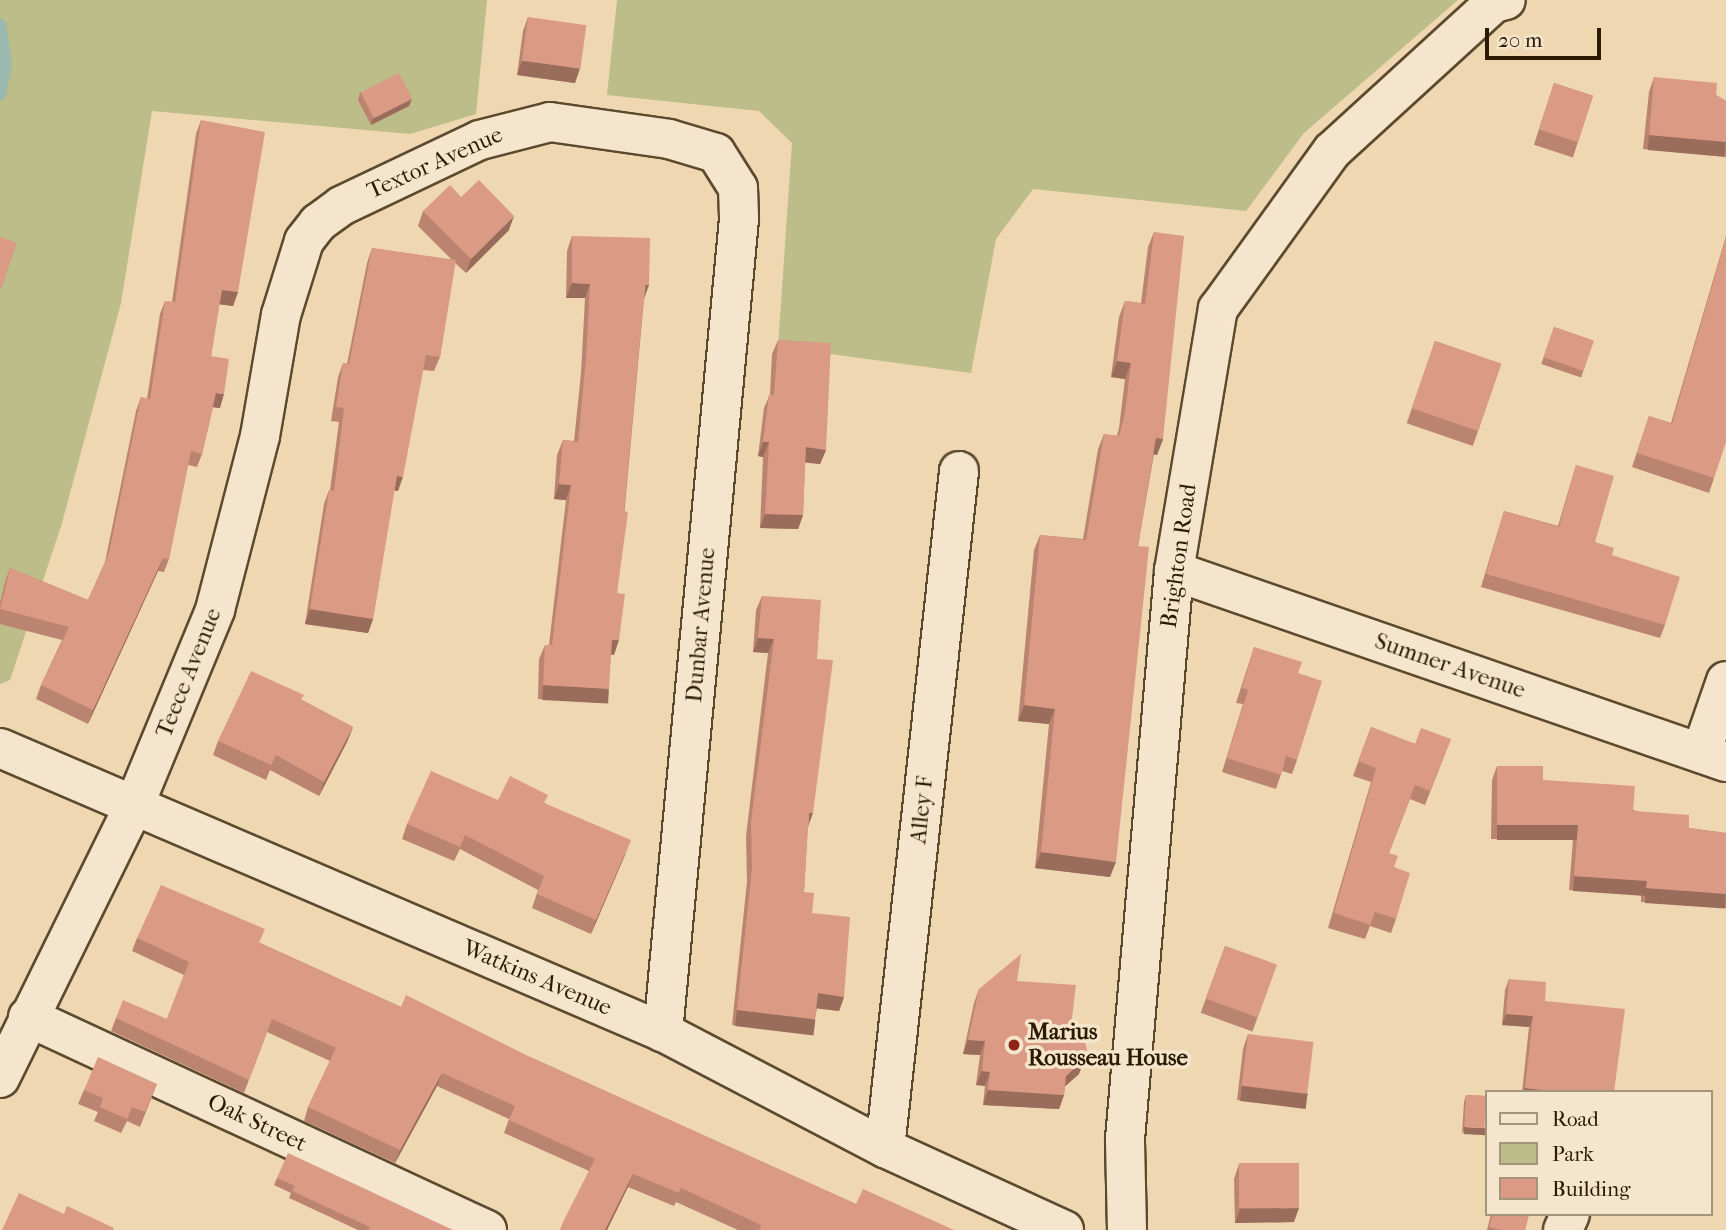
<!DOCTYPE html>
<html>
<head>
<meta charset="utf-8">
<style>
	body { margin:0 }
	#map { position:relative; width:1726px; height:1230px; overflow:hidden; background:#efd7b1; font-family:"IM FELL French Canon",serif }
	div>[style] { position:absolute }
	.green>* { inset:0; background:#bcbd89 }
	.stream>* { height:12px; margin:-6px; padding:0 6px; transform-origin:6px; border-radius:6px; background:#9ab9af }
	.roads { filter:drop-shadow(2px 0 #5c4a2e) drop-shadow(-2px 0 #5c4a2e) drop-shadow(0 2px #5c4a2e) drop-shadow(0 -2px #5c4a2e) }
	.minor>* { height:38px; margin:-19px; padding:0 19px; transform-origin:19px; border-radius:19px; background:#f5e5cc }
	.wall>* { inset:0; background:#bb8471; transform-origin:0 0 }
	.shaded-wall>* { inset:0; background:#996c5c; transform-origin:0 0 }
	.building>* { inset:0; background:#da9a83; transform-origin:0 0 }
	.dots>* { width:19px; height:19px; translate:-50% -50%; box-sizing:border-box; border:4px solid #f5e5cc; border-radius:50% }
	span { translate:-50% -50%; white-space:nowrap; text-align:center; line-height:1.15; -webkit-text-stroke:7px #f5e5cc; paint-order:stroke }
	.street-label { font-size:23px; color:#2b1b03 }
	.poi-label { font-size:23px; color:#2b1b03; font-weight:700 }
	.left { translate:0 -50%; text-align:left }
	.legend { position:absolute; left:1485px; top:1090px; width:228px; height:126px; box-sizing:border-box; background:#f5e5cc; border:2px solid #a4947c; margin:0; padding:9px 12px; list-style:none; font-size:21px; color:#2b1b03 }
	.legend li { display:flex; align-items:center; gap:14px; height:35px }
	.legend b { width:35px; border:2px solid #a4947c }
	.scale { position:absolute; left:1485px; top:28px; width:116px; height:32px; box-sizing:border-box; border:4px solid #2b1b03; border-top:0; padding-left:9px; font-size:21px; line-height:24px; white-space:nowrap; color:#2b1b03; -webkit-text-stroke:5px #f5e5cc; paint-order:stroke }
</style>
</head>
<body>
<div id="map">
	<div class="green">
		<i style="clip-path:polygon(0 0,487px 0,476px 114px,410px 134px,152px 111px,121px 303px,62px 523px,10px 680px,0 684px)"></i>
		<i style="clip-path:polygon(617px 0,1458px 0,1304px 133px,1246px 211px,1033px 189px,996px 239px,971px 373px,778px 347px,792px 143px,759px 111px,607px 95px)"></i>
	</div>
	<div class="stream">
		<i style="left:0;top:24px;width:40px;rotate:81.5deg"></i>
		<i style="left:6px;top:64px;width:31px;rotate:101deg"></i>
	</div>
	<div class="roads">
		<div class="minor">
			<i style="left:1174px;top:571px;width:584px;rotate:19.09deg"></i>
			<i style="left:0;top:748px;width:721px;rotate:23.19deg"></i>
			<i style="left:663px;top:1032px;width:250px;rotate:27.6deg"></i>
			<i style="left:885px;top:1148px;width:197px;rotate:24.6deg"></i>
			<i style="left:1701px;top:753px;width:76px;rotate:-70.9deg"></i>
			<i style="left:28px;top:1017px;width:506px;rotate:24.89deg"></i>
			<i style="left:0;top:1078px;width:303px;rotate:-63.8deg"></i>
			<i style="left:134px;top:806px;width:212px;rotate:-67.5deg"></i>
			<i style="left:215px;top:610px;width:180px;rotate:-75.5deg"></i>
			<i style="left:260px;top:436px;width:123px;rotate:-80.2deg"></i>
			<i style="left:281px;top:315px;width:77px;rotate:-72.7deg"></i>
			<i style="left:304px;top:241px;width:23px;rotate:-52deg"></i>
			<i style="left:318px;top:223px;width:29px;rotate:-36deg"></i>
			<i style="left:341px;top:206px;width:154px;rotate:-25.4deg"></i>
			<i style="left:480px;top:140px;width:72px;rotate:-14.4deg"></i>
			<i style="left:550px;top:122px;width:120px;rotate:8.1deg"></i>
			<i style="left:669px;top:139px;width:49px;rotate:16.6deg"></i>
			<i style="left:716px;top:153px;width:41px;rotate:57.8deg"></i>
			<i style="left:738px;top:188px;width:31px;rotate:88deg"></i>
			<i style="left:739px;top:219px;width:817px;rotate:95.34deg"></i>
			<i style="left:885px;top:1148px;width:681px;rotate:-83.76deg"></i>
			<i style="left:1127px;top:1230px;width:91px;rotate:-91.3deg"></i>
			<i style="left:1125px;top:1139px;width:570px;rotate:-85.07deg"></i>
			<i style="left:1174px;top:571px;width:266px;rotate:-80.5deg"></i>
			<i style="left:1218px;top:309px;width:195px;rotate:-54.2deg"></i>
			<i style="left:1332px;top:151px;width:219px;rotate:-42.4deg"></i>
			<i style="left:1494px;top:3px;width:12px;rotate:-14deg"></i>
			<i style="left:1563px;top:1230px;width:17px;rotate:-66deg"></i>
		</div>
	</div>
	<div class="wall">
		<i style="clip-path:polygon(528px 17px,580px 68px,575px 83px,517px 75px,523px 31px)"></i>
		<i style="clip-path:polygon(1654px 77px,1716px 95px,1726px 101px,1726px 157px,1643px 149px,1649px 92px)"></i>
		<i style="left:1554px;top:83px;width:41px;height:65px;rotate:18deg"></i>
		<i style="clip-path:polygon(360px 92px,409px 106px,371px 125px,358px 100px)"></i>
		<i style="clip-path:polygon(201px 120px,238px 292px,233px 306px,219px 304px,211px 356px,220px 408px,213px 407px,202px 454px,197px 467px,188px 465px,169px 559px,164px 572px,158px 571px,88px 724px,36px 699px,41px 685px,62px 640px,0 624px,0 603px,5px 582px,10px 568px,88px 600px,105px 562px,136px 411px,141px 397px,147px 399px,160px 314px,165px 301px,172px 302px,196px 134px)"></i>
		<i style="clip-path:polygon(461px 197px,509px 230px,466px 273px,455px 263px,440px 357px,434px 371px,423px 370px,398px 491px,394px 490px,373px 619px,368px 633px,305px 624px,324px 504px,329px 490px,330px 490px,339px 422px,331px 421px,338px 377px,343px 363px,347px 364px,367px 263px,372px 248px,452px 260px,418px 226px,423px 211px)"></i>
		<i style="clip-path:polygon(1154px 232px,1163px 439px,1157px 455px,1154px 454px,1138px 546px,1110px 877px,1035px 868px,1049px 724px,1018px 721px,1034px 550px,1040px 535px,1083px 539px,1098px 449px,1104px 434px,1117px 436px,1119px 428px,1125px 379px,1111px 377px,1119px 317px,1125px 301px,1141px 303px,1148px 247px)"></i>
		<i style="clip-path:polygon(572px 236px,644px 299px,617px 593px,614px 655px,611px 654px,604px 703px,538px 699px,539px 659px,545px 645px,549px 645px,566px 500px,554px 499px,557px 455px,563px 440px,574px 441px,581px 373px,585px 298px,566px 298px,567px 251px)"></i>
		<i style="clip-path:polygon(1726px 236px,1714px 478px,1709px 493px,1632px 467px,1649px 416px,1671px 423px)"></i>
		<i style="left:1554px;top:327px;width:42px;height:39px;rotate:19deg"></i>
		<i style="clip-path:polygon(778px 340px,826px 450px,820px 464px,805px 462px,803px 515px,798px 529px,760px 528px,763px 457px,758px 456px,764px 408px,770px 394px,772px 354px)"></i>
		<i style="left:1435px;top:341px;width:70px;height:87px;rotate:19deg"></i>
		<i style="clip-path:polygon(1576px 465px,1595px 542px,1612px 555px,1665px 625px,1660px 638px,1481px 587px,1504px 511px,1558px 526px)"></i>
		<i style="clip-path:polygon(762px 596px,817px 659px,804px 892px,844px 997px,839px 1011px,817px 1008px,815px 1019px,810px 1034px,732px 1025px,747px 882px,746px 836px,768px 653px,753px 652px,756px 610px)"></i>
		<i style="clip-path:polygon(1254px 647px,1298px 673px,1297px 760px,1292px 774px,1282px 771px,1276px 789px,1222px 772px,1243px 704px,1236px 703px)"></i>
		<i style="clip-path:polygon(302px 700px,353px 727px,347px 742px,319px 796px,270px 770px,266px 780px,213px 755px,218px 741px)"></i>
		<i style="clip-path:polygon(1371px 727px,1415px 744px,1451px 739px,1425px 805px,1410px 799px,1389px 853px,1396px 919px,1391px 933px,1370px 926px,1365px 939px,1328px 928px,1371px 782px,1353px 776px)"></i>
		<i style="clip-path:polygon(1497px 766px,1689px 828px,1726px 833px,1726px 908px,1641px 902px,1641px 895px,1569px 890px,1573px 839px,1491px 839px,1492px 780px)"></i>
		<i style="clip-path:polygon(498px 800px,545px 803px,625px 855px,591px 934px,532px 908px,538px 890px,460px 849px,454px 861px,402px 839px,407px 824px)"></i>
		<i style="clip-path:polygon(137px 938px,260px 943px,401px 1007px,530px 1057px,856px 1204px,954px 1230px,738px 1230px,676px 1202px,674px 1206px,628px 1187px,607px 1230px,560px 1230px,589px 1171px,504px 1133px,509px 1119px,437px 1086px,395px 1163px,304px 1121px,308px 1107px,330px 1061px,267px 1032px,244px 1093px,111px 1031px,116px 1018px,167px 1019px,184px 975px,132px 951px)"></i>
		<i style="left:1225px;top:946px;width:55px;height:71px;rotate:20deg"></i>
		<i style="clip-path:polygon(1509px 979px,1545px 1001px,1614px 1092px,1522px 1092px,1529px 1027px,1502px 1025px,1505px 990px)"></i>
		<i style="clip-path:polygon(1017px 981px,1071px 1026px,1079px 1074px,1065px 1086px,1064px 1095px,1059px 1109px,983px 1105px,985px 1086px,976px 1085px,980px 1055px,963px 1054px,974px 1003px,979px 989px)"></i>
		<i style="clip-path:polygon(1248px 1034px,1308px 1094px,1302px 1108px,1237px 1100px,1243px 1049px)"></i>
		<i style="clip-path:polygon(157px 1084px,140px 1127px,127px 1121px,121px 1133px,94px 1121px,98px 1112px,78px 1104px,84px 1090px)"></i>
		<i style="clip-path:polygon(1466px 1095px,1486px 1096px,1462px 1134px,1464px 1102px)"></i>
		<i style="clip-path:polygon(1239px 1164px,1294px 1222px,1235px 1223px,1234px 1179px)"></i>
		<i style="clip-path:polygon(277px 1178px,453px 1230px,358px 1230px,289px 1198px,291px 1193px,274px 1185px)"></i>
		<i style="clip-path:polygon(1491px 1214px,1529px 1214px,1525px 1230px,1487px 1230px)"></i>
	</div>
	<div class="shaded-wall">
		<i style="clip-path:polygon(522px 61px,580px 68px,575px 83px,517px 75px)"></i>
		<i style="clip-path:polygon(412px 99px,409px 106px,371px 125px,373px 118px)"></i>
		<i style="left:1649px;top:135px;width:77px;height:15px;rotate:5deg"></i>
		<i style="clip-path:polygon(514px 216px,509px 230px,466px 273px,471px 259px)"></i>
		<i style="clip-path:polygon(572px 283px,590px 284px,585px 298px,566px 298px)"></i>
		<i style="clip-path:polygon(645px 285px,649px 285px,644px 299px)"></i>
		<i style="clip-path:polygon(222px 290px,238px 292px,233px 306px,217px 304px)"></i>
		<i style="clip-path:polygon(1117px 361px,1131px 363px,1125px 379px,1111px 377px)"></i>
		<i style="clip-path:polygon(216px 393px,224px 394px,220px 408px,211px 407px)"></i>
		<i style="clip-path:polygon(1156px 438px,1163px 439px,1157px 455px,1151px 454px)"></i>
		<i style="clip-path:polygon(763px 442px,769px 442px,763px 457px,758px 456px)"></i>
		<i style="clip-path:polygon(806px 447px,826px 450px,820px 464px,800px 462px)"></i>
		<i style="clip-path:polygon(397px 476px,403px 477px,398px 491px,391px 490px)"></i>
		<i style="clip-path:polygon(559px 484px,571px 485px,566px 500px,554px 499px)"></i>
		<i style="clip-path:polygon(765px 514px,803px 515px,798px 529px,760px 528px)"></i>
		<i style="clip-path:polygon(163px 558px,158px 571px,88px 724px,93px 710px)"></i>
		<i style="clip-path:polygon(310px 609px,373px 619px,368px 633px,305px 624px)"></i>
		<i style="clip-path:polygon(758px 638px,774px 639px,768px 653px,753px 652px)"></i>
		<i style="clip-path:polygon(612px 640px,619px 640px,614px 655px,607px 654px)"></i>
		<i style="left:543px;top:685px;width:66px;height:15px;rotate:3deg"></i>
		<i style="clip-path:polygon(1024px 705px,1055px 709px,1049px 724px,1018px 721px)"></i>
		<i style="clip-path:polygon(353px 727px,347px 742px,319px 796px,324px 782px)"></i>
		<i style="clip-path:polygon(809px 813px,813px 813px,808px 827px)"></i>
		<i style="left:1497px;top:825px;width:81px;height:15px"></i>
		<i style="clip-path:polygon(631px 840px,625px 855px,591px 934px,596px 920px)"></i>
		<i style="clip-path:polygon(1041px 852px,1116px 862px,1110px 877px,1035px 868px)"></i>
		<i style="left:1574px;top:876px;width:73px;height:15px;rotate:4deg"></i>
		<i style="left:1646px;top:888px;width:80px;height:15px;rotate:4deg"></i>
		<i style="clip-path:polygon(818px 993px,844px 997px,839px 1011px,813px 1008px)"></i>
		<i style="left:737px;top:1010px;width:79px;height:16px;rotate:7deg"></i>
		<i style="clip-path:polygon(1506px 1014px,1533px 1016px,1529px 1027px,1502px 1025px)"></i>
		<i style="clip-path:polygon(968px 1040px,985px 1041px,980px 1055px,963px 1054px)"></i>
		<i style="clip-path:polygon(1085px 1059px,1079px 1074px,1061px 1090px,1066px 1076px)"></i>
		<i style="clip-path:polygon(982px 1071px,990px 1072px,985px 1086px,976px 1085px)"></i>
		<i style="clip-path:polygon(442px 1073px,437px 1086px,395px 1163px,400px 1150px)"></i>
		<i style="left:1242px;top:1086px;width:66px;height:15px;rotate:7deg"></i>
		<i style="clip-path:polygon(1525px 1088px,1560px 1092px,1524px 1092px)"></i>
		<i style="clip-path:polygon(988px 1090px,1064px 1095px,1059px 1109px,983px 1105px)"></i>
		<i style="left:1464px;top:1127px;width:22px;height:7px;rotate:3deg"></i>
		<i style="clip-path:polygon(633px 1174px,628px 1187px,607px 1230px,605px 1230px)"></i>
		<i style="clip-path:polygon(1299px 1208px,1294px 1222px,1235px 1223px,1240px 1209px)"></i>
	</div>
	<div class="building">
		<i style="left:528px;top:17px;width:59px;height:44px;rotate:8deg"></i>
		<i style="left:399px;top:73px;width:29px;height:43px;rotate:63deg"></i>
		<i style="clip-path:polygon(1654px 77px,1717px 83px,1716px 95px,1726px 101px,1726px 142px,1649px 135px)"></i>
		<i style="left:1554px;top:83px;width:41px;height:49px;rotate:18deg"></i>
		<i style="clip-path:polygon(201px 120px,265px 132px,238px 292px,222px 290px,211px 356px,229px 359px,224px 394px,216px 393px,202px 454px,191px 451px,169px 559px,163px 558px,93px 710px,41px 685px,69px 627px,0 609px,10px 568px,88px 600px,109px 553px,141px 397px,150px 399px,165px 301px,175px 302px)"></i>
		<i style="clip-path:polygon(479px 180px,514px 216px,471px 259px,423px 211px,450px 185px,461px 197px)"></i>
		<i style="clip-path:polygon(1154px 232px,1184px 236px,1163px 439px,1156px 438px,1138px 546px,1149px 547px,1116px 862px,1041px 852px,1055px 709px,1024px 705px,1040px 535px,1086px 540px,1104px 434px,1119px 436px,1125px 413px,1131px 363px,1117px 361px,1125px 301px,1145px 304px)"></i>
		<i style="clip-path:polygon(572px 236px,650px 238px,649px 285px,645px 285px,624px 511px,628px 512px,617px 593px,625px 594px,619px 640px,612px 640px,609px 689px,543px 685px,545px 645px,552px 645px,571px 485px,559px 484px,563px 440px,578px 442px,586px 358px,590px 284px,572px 283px)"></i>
		<i style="clip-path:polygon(0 237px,17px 243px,1px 289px,0 289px)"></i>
		<i style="clip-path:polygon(1726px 238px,1726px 442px,1714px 478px,1637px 453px,1649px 416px,1672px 424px)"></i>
		<i style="clip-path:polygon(372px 248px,456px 260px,440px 357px,426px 355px,403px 477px,397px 476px,373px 619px,310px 609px,329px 490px,334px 491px,344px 408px,336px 407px,343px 363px,349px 364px)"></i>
		<i style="left:1554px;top:327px;width:42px;height:32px;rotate:19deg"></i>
		<i style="clip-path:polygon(778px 340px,831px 343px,826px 450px,806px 447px,803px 515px,765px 514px,769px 442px,763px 442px,769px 394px,774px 395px)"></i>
		<i style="left:1435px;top:341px;width:70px;height:71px;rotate:19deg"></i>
		<i style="clip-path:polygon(1576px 465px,1614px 476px,1595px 542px,1614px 548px,1612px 555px,1680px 577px,1665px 625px,1486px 574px,1504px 511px,1559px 527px)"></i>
		<i style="clip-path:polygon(762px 596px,821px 600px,817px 659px,833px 660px,813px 813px,809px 813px,804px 892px,814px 893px,812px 913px,850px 917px,844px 997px,818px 993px,815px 1019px,737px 1010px,752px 868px,751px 822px,774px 639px,758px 638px)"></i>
		<i style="clip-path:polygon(1254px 647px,1302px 662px,1298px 673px,1322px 681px,1297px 760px,1286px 756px,1281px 775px,1227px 758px,1248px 690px,1242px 688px)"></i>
		<i style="clip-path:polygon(251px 671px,304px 695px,301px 700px,353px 727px,324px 782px,276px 755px,271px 765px,218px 741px)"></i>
		<i style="clip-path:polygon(1371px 727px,1415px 744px,1421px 728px,1451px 739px,1430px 791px,1415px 785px,1389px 853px,1398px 856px,1394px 867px,1410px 873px,1396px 919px,1375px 912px,1370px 925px,1334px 913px,1376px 768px,1358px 761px)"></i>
		<i style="clip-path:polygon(1497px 766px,1543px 766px,1543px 780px,1635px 786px,1633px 811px,1689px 815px,1689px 828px,1726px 833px,1726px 894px,1646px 888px,1647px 881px,1574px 876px,1578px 825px,1497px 825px)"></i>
		<i style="clip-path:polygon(431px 771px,498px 800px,510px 776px,548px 795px,544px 803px,631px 840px,596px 920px,537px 894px,544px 876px,465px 835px,460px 847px,407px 824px)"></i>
		<i style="clip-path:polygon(161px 885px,265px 929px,259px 943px,401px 1007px,406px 995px,530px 1057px,856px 1204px,863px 1189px,954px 1230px,759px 1230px,761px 1225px,681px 1188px,679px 1193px,633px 1174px,605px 1230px,560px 1230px,564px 1220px,595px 1159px,509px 1120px,515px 1106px,442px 1073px,400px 1150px,308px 1107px,336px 1048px,272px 1019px,249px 1080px,116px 1018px,123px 1000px,167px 1019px,189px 962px,137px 938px)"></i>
		<i style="left:1225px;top:946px;width:55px;height:56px;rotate:20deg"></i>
		<i style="clip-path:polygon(1021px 954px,1017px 981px,1076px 985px,1071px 1026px,1084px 1037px,1087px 1051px,1085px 1059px,1066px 1076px,1064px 1095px,988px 1090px,990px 1072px,982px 1071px,985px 1041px,968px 1040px,979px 989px)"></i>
		<i style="clip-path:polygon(1509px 979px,1546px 982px,1545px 1001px,1625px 1009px,1614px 1092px,1560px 1092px,1525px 1088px,1533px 1016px,1506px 1014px)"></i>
		<i style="left:1248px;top:1034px;width:66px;height:52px;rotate:7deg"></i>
		<i style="clip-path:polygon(98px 1057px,157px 1084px,145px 1112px,132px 1107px,127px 1119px,100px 1107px,103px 1098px,84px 1090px)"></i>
		<i style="left:1466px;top:1095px;width:20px;height:32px;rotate:3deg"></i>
		<i style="clip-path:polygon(288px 1153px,453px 1230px,368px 1230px,370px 1227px,292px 1191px,295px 1186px,277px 1178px)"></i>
		<i style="left:1299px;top:1163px;width:45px;height:60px;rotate:90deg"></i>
		<i style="clip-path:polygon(19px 1193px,64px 1214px,67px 1206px,114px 1228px,113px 1230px,2px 1230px)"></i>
		<i style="clip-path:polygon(1493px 1214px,1529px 1214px,1525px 1230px,1500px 1230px,1489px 1227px)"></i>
	</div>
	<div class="dots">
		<i style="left:1014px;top:1045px;background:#8f2418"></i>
	</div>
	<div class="street-label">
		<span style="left:435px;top:163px;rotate:-24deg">Textor Avenue</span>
		<span style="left:1179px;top:556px;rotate:-82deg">Brighton Road</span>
		<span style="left:701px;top:625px;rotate:-85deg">Dunbar Avenue</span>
		<span style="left:1450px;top:666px;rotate:19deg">Sumner Avenue</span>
		<span style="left:189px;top:673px;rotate:-68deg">Teece Avenue</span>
		<span style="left:922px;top:810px;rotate:-84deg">Alley F</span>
		<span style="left:537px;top:978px;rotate:23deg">Watkins Avenue</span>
		<span style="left:257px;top:1123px;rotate:25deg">Oak Street</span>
	</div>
	<div class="poi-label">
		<span class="left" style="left:1028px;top:1045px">Marius<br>Rousseau House</span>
	</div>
	<ul class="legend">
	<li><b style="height:9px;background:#f5e5cc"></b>Road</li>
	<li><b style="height:19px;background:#bcbd89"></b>Park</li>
	<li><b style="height:19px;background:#da9a83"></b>Building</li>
	</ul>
	<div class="scale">20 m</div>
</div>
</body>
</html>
